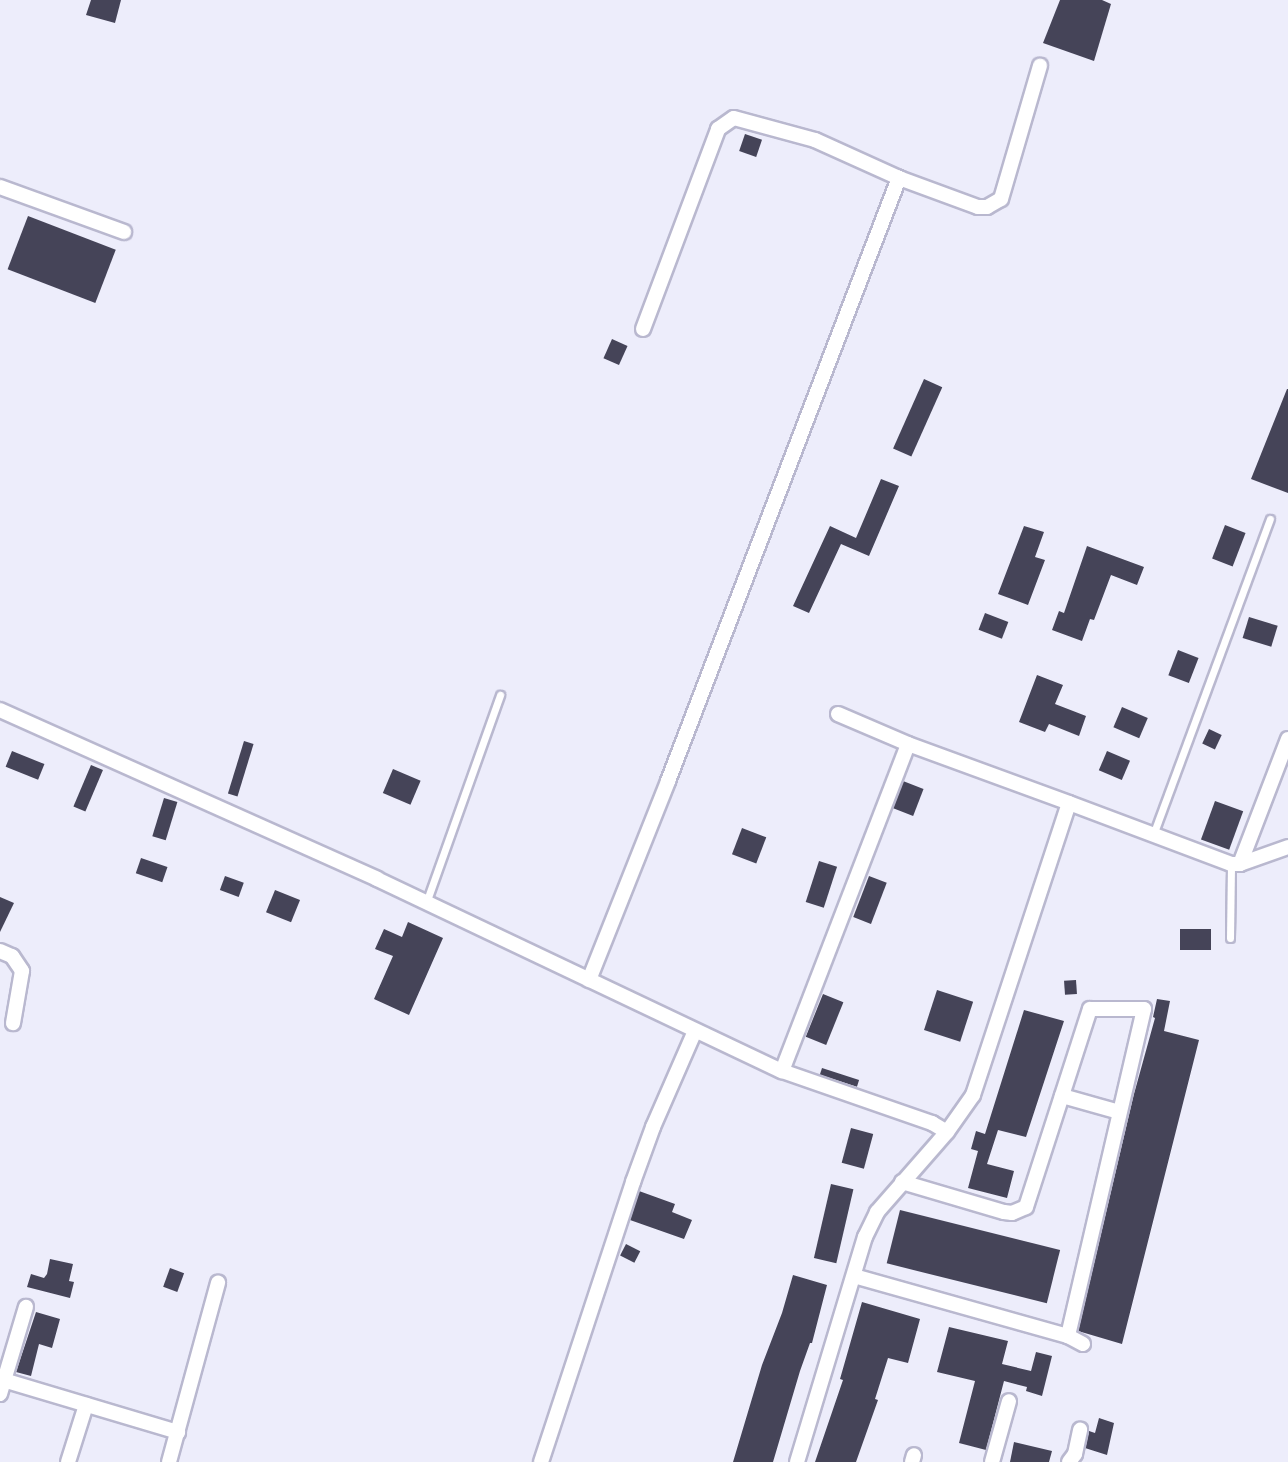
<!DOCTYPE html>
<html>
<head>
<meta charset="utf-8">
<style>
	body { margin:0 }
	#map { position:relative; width:1288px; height:1462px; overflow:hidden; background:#ededfb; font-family:"Noto Sans",sans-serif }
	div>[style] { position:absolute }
	.building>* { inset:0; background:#454458; transform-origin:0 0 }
	.roads { filter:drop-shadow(2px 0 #b9b8cf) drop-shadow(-2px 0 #b9b8cf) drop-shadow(0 2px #b9b8cf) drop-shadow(0 -2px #b9b8cf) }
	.service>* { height:7px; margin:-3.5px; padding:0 3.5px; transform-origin:3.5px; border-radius:3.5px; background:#fff }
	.minor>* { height:14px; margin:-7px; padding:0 7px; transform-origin:7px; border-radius:7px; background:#fff }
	span { translate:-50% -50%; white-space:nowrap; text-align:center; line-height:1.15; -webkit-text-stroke:6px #fbfbfb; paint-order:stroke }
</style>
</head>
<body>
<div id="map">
	<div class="building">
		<i style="clip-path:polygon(91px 0,121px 0,115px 23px,86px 15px)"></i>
		<i style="clip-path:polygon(1060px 0,1102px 0,1111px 4px,1094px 61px,1043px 43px)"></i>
		<i style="left:745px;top:134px;width:18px;height:18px;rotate:19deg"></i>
		<i style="left:28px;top:216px;width:94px;height:57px;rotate:21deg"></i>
		<i style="left:612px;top:339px;width:17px;height:21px;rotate:24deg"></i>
		<i style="left:924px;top:379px;width:20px;height:76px;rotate:24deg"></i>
		<i style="clip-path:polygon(1287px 389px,1288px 389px,1288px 493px,1251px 479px)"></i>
		<i style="clip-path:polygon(881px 479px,899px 486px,869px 556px,841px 544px,809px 613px,793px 606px,830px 526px,856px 538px)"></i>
		<i style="left:1225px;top:525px;width:22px;height:36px;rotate:21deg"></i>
		<i style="clip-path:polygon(1024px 526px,1044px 532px,1035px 557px,1045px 560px,1028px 605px,998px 594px)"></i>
		<i style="clip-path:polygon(1087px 546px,1144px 567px,1137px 585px,1111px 575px,1094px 620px,1090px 619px,1082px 641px,1052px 630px,1059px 611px,1064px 613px)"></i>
		<i style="left:985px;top:613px;width:25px;height:18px;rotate:21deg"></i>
		<i style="left:1249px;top:617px;width:30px;height:22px;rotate:17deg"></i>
		<i style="left:1178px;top:650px;width:22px;height:27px;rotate:21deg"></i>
		<i style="clip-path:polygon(1037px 675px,1063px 685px,1055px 704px,1086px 716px,1079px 736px,1049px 724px,1045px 732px,1019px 722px)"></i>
		<i style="left:1122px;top:707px;width:28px;height:22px;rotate:23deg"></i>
		<i style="left:1209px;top:729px;width:14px;height:16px;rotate:25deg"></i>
		<i style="left:244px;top:741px;width:10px;height:55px;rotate:17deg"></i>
		<i style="left:12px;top:751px;width:35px;height:17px;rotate:22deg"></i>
		<i style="left:1107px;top:751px;width:25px;height:21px;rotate:23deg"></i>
		<i style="left:91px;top:765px;width:13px;height:45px;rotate:23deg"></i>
		<i style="left:393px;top:769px;width:30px;height:26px;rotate:23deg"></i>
		<i style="left:903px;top:781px;width:22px;height:29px;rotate:21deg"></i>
		<i style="left:164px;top:798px;width:14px;height:40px;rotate:17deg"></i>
		<i style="left:1215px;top:801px;width:30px;height:41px;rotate:20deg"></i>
		<i style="left:742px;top:828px;width:26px;height:28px;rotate:21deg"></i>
		<i style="left:141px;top:858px;width:28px;height:16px;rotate:19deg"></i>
		<i style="left:819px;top:861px;width:19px;height:43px;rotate:18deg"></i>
		<i style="left:225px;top:876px;width:20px;height:15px;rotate:20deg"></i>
		<i style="left:869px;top:876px;width:19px;height:44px;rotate:21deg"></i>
		<i style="left:275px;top:890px;width:27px;height:24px;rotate:22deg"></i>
		<i style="clip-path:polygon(0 897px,14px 903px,0 932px)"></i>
		<i style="clip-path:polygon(408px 922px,443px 938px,409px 1015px,374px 999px,393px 956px,375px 949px,384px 929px,402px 937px)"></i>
		<i style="left:1180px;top:929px;width:31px;height:21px"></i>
		<i style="left:1076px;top:980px;width:14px;height:12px;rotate:86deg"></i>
		<i style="left:937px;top:990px;width:38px;height:42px;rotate:18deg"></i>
		<i style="left:823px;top:994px;width:22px;height:46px;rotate:22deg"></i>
		<i style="clip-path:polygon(1157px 999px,1170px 1001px,1164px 1031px,1199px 1040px,1122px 1344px,1078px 1331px,1134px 1094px,1155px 1018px,1153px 1017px)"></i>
		<i style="clip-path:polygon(1024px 1010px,1064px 1021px,1026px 1137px,998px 1130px,987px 1164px,1014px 1171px,1007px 1198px,968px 1188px,978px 1151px,971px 1149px,976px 1131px,985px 1134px)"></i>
		<i style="left:822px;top:1068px;width:39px;height:7px;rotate:18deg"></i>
		<i style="left:851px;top:1128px;width:23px;height:36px;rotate:15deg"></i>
		<i style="left:831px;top:1184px;width:23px;height:76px;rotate:13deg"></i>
		<i style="clip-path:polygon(639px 1191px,675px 1204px,672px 1212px,692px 1220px,684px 1239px,630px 1220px)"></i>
		<i style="left:900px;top:1210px;width:165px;height:55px;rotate:14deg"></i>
		<i style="left:626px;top:1244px;width:16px;height:13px;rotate:27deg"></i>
		<i style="clip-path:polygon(50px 1259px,73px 1264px,69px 1281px,74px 1282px,70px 1298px,27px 1287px,31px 1274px,44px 1278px,47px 1274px)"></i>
		<i style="left:170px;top:1268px;width:15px;height:20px;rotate:20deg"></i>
		<i style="clip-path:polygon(793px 1275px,827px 1285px,812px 1343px,810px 1343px,800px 1371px,773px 1462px,733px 1462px,762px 1365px,782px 1313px)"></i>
		<i style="clip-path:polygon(862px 1302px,920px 1319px,908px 1363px,888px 1358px,875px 1399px,878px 1400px,856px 1462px,815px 1462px,843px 1380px,840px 1379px)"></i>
		<i style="clip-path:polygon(36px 1312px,60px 1319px,52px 1348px,39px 1344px,31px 1376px,16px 1372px)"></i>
		<i style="clip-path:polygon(949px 1327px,1008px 1341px,1002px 1364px,1031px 1371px,1036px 1352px,1052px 1356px,1042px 1396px,1026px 1391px,1027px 1387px,1004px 1381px,986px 1450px,959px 1443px,975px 1381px,937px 1372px)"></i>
		<i style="clip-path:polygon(1099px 1418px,1114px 1423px,1107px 1455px,1085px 1448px,1089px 1431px,1095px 1433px)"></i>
		<i style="clip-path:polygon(1014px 1442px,1052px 1451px,1049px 1462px,1010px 1462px)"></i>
	</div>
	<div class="roads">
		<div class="service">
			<i style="left:1153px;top:835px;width:337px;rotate:-69.7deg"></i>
			<i style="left:426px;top:903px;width:221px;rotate:-70.4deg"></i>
			<i style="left:1230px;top:938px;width:74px;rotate:-89.2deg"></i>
		</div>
		<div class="minor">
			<i style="left:0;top:187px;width:132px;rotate:19.9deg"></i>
			<i style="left:643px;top:329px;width:214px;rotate:-69.4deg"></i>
			<i style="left:718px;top:129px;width:19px;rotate:-35deg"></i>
			<i style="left:734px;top:118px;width:84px;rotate:15.2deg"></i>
			<i style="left:815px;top:140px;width:92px;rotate:24.3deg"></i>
			<i style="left:899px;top:178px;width:84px;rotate:20.2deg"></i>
			<i style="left:978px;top:207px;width:9px"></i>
			<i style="left:987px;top:207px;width:16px;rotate:-30deg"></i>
			<i style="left:1001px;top:199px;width:139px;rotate:-73.7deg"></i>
			<i style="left:0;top:710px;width:413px;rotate:24.1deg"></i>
			<i style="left:377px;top:879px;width:448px;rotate:25.4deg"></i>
			<i style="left:782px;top:1071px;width:159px;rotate:19.1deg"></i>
			<i style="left:932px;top:1123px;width:17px;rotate:31deg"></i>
			<i style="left:947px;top:1132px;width:45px;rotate:-54.9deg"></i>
			<i style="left:973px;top:1095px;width:307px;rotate:-71.8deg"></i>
			<i style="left:1069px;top:803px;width:173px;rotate:20.6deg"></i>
			<i style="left:1231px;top:864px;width:9px"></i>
			<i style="left:1240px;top:864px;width:51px;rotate:-19.5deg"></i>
			<i style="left:838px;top:714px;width:76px;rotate:23.2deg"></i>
			<i style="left:908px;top:744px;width:171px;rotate:20.1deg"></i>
			<i style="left:1240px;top:864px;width:134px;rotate:-69deg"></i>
			<i style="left:0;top:951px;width:13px;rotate:23deg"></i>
			<i style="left:12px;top:956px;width:18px;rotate:56deg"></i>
			<i style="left:22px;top:971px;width:53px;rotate:99.8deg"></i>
			<i style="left:589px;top:980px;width:214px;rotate:-68.3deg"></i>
			<i style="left:668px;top:781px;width:646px;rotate:-69.04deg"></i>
			<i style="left:782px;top:1071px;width:350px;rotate:-68.9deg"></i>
			<i style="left:1062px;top:1096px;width:59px;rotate:15.7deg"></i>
			<i style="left:902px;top:1182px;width:106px;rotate:16.4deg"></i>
			<i style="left:1004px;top:1212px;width:8px;rotate:7deg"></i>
			<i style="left:1012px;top:1213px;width:15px;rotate:-23deg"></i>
			<i style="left:1026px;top:1207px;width:208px;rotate:-72.1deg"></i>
			<i style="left:1090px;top:1009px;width:54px"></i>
			<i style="left:1144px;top:1009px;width:336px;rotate:103.1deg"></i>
			<i style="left:854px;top:1276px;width:222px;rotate:15.7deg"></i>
			<i style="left:1068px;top:1336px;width:17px;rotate:28deg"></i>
			<i style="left:0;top:1379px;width:186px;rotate:16.6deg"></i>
			<i style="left:0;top:1394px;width:91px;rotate:-73.4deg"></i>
			<i style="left:68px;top:1462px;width:60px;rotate:-72.5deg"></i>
			<i style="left:169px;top:1462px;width:186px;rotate:-74.7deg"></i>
			<i style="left:541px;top:1462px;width:295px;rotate:-71.8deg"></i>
			<i style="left:633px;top:1182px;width:59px;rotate:-70deg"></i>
			<i style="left:653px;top:1127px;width:105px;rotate:-66.4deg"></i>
			<i style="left:797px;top:1462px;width:235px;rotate:-73.2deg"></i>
			<i style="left:865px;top:1237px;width:28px;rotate:-64deg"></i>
			<i style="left:877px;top:1212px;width:106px;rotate:-48.8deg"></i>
			<i style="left:912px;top:1462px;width:7px;rotate:-74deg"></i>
			<i style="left:992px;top:1462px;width:63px;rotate:-74.4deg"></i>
			<i style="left:1069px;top:1462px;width:10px;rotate:-53deg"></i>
			<i style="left:1075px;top:1454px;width:25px;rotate:-78deg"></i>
		</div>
	</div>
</div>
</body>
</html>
